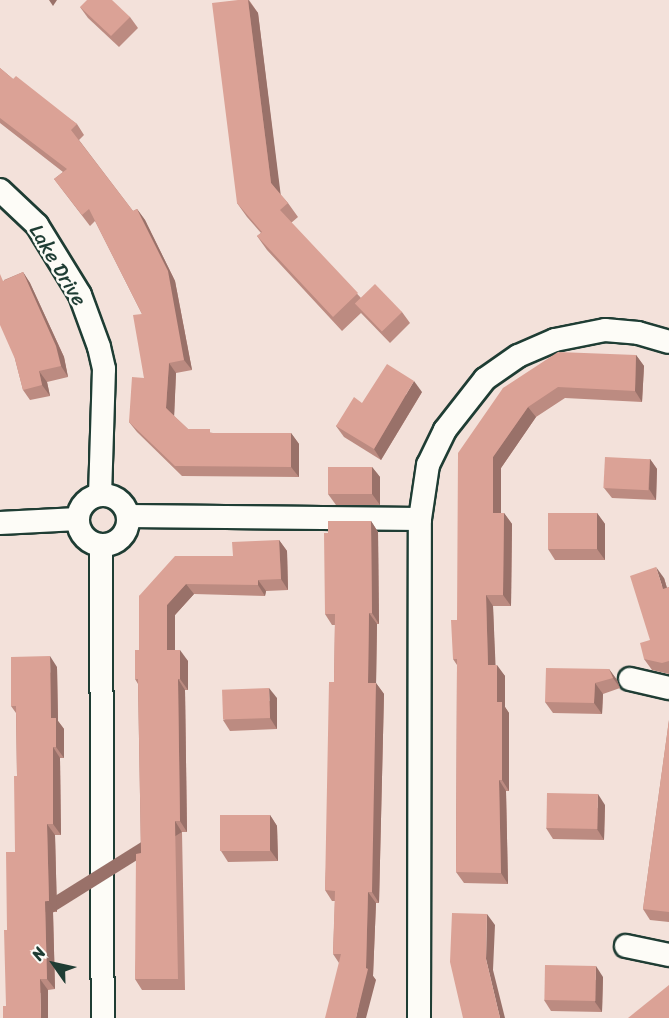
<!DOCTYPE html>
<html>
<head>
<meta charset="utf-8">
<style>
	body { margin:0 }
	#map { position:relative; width:669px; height:1018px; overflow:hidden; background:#f3e1da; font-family:Sriracha,sans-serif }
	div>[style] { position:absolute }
	.roads { filter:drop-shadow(2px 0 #1f3d34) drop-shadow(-2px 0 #1f3d34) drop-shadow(0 2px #1f3d34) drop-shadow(0 -2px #1f3d34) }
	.street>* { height:22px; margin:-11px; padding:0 11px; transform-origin:11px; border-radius:11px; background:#fdfcf7 }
	.street>.ring { margin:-11px; padding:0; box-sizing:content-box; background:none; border:22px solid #fdfcf7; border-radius:50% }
	.wall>* { inset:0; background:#bc8b81 }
	.shaded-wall>* { inset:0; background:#997169; transform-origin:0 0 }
	.building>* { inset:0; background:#dba296; transform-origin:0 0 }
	span { translate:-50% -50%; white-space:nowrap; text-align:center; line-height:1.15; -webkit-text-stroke:5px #fdfcf7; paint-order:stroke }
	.street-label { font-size:20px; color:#1f3d34 }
	.north { position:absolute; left:24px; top:934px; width:60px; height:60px; -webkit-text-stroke:4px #fdfcf7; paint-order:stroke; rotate:304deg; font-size:16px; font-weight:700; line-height:24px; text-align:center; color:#1f3d34 }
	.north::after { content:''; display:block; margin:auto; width:21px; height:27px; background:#1f3d34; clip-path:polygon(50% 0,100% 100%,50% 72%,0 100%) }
</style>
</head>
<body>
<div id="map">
	<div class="roads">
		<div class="street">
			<i style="left:0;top:190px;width:51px;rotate:43.4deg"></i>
			<i style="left:37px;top:225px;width:82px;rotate:58.4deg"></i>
			<i style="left:80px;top:295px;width:55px;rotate:69.9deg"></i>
			<i style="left:99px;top:347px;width:23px;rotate:77deg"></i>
			<i style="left:104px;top:369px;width:126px;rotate:91.8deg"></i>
			<i class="ring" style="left:78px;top:495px;width:28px;height:28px"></i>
			<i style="left:128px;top:516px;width:292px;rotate:0.6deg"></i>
			<i style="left:0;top:523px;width:78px;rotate:-2.9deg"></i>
			<i style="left:101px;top:546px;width:472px;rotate:89.8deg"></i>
			<i style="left:630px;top:679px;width:40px;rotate:13deg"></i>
			<i style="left:626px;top:946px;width:44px;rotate:11.8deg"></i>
			<i style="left:419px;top:1018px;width:499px;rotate:-89.9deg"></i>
			<i style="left:420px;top:519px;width:55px;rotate:-81.6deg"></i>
			<i style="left:428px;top:465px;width:39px;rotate:-64deg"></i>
			<i style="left:445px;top:430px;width:65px;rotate:-51.9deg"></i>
			<i style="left:485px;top:379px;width:40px;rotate:-34.9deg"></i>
			<i style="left:518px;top:356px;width:40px;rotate:-23.4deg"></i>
			<i style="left:555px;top:340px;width:51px;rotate:-11.3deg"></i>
			<i style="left:605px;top:330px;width:33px;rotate:5deg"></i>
			<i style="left:638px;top:333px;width:32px;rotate:16deg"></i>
		</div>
	</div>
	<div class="wall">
		<i style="clip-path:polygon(238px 0,249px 0,258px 13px,280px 194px,288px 203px,298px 217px,291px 223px,361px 298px,402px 312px,410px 323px,390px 343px,361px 313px,342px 331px,267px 250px,257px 236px,261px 233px,247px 217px,237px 203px)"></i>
		<i style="clip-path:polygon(80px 7px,130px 17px,138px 28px,119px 47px,88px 18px)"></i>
		<i style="clip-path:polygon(0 68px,13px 79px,77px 124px,84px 135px,79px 140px,133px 211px,137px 209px,145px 220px,175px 281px,192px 370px,176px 373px,174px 416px,188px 429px,213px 433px,291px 433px,299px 444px,299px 477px,182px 476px,137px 432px,129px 422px,144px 378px,142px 314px,95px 221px,90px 226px,54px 179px,63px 172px,0 123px)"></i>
		<i style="clip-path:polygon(23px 272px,30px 283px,64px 357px,68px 377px,47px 382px,50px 396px,30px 400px,23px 390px,15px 359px,4px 280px)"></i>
		<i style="clip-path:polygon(636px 355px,644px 366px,642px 402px,565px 398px,536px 417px,501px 468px,501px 513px,504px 513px,512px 524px,511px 606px,493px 606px,495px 665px,505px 676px,505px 707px,509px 713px,509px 791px,506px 791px,508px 884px,464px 883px,456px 872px,457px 665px,453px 659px,457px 620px,503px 388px)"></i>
		<i style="clip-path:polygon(422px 392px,381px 460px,344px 437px,336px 426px,362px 403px)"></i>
		<i style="clip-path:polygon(650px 459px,657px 469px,656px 500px,612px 498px,604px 488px)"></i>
		<i style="clip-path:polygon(372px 467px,380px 477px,380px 505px,336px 505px,328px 494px)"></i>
		<i style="clip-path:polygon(597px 513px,605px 524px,605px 560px,555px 560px,548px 549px)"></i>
		<i style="clip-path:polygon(371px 521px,378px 532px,379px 624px,377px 624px,376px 683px,384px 694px,379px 903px,376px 903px,373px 976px,376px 980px,339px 963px,333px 954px,335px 901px,332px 901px,325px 890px,334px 682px,335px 625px,332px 625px,325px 614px,328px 533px)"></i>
		<i style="clip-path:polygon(279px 540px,287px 551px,288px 590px,266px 591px,265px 596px,194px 594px,175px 615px,175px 650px,188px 661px,188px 690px,185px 690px,187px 832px,182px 832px,185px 990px,142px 990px,135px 979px,141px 853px,138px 684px,135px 679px,139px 650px,139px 596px,233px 556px)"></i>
		<i style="clip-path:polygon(664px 578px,667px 588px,669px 587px,669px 674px,652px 670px,644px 659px,650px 640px)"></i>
		<i style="clip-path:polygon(57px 667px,58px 721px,64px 729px,64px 758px,60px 758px,61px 835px,55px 835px,57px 912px,53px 912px,55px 989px,48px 990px,6px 1006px,7px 930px,15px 852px,17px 776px,16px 713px,11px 706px)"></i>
		<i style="clip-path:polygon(609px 669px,617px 680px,620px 688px,603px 694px,602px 714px,553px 713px,545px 702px)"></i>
		<i style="clip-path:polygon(277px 698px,277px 729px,230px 731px,223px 720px)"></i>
		<i style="clip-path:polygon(669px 720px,669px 922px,650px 920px,643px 909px)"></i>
		<i style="clip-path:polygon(605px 805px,604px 840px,553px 839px,546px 828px)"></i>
		<i style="clip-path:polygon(270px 815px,277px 826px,278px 861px,228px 862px,221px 851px)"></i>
		<i style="clip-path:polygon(603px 977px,602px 1012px,551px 1011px,544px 1000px)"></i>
	</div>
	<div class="shaded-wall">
		<i style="clip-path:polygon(49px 0,57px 0,53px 6px)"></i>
		<i style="clip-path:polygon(248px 0,258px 13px,281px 197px,271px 183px)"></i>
		<i style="clip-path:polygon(137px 209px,145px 220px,175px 281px,192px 370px,184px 360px)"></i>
		<i style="clip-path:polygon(23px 272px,30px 283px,64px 357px,68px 377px,61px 366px)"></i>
		<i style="clip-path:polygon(636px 355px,644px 366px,642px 402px,635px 391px)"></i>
		<i style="clip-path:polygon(169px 363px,176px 373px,174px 419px,166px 408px)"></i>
		<i style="clip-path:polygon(39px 371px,47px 382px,50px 396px,42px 385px)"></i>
		<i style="clip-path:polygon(414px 381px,422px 392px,381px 460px,374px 449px)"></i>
		<i style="clip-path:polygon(528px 407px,536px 417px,501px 468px,501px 524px,493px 513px,493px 457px)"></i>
		<i style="clip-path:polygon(291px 433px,299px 444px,299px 477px,291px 467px)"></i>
		<i style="clip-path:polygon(650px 459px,657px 469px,656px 500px,649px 489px)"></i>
		<i style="clip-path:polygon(372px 467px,380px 477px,380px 505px,372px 494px)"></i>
		<i style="clip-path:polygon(504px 513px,512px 524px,511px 606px,503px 595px)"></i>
		<i style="clip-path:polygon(597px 513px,605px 524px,605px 560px,597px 549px)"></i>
		<i style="clip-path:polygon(371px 521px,378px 532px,379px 624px,372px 613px)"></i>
		<i style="clip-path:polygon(279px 540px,287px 551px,288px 590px,281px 579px)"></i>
		<i style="clip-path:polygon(656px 567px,664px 578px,669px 595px,663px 589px)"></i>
		<i style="clip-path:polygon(258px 580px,266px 591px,265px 596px,258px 585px)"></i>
		<i style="clip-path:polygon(186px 584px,194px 594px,175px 615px,175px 661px,167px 650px,167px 605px)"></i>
		<i style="clip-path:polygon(486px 595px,493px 606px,496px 676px,488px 665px)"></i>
		<i style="clip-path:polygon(369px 613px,377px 624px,376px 687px,376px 683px,384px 694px,379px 903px,372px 892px,368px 683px)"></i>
		<i style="clip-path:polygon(180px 650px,188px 661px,188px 690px,180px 679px)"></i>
		<i style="clip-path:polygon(50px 656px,57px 667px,58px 721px,64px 729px,64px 758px,56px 747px,51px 718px)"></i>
		<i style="clip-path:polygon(497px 665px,505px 676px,505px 707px,509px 713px,509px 791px,502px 780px,497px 702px)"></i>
		<i style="clip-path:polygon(609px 669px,617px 680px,620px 688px,613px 678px)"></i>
		<i style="clip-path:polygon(178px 679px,185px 690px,187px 832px,180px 821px)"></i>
		<i style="clip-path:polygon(595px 683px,603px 694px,602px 714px,594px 703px)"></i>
		<i style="clip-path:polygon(269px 688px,277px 698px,277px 729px,270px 718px)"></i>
		<i style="clip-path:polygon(53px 747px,60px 758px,61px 835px,53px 824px)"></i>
		<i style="clip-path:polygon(499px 780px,506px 791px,508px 884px,501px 873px)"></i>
		<i style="clip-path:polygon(598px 794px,605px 805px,604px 840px,597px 829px)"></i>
		<i style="clip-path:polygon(270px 815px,277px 826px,278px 861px,270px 850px)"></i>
		<i style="left:175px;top:821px;width:13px;height:158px;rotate:58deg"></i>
		<i style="clip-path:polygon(47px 824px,55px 835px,57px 912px,49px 901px)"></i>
		<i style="clip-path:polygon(368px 892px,376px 903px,373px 976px,376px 980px,366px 1018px,356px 1018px,366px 968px)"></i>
		<i style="clip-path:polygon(45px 901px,53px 912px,55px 989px,47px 979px)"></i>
		<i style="clip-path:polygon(487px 914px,495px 925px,493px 970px,505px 1018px,500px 1018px,486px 959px)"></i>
		<i style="clip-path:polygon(596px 966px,603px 977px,602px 1012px,595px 1002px)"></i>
		<i style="clip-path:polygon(40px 979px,48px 990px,48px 1018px,41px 1018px)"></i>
	</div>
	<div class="building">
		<i style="clip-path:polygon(87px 0,112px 0,130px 17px,111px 36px,80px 7px)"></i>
		<i style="clip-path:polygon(238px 0,248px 0,271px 183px,288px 203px,280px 210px,358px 293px,333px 317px,257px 236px,262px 232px,237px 203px,212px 3px)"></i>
		<i style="clip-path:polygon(0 68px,13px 79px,16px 76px,77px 124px,71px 130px,133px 211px,137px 209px,168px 271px,184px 360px,169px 363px,166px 408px,188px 429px,210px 429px,210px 433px,291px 433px,291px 467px,175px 466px,129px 422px,132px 377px,144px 378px,133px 315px,142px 314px,89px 209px,82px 215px,54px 179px,67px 169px,0 118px)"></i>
		<i style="clip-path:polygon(23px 272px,56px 346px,61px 366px,39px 371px,42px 385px,23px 390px,15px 359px,0 325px,0 274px,3px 281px)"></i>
		<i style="left:375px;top:284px;width:39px;height:28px;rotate:46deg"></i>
		<i style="clip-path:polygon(558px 352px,636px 355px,635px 391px,558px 387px,528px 407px,493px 457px,493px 513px,504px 513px,503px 595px,486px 595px,488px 665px,497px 665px,497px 702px,502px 702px,502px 780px,499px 780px,501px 873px,456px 872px,457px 659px,453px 659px,451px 620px,457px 620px,458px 453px,503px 388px)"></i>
		<i style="clip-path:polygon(387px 364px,414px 381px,374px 449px,336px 426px,354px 397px,362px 403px)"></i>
		<i style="left:605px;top:457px;width:45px;height:31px;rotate:3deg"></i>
		<i style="left:328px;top:467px;width:44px;height:27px"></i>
		<i style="left:548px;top:513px;width:49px;height:36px"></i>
		<i style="clip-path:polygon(328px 521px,371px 521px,372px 613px,369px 613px,368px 683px,376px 683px,372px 892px,368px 892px,366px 968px,368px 969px,356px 1018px,325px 1018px,341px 954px,333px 954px,335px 891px,325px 890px,329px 682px,334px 682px,335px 614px,325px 614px,324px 533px,328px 533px)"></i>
		<i style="clip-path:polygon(279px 540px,281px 579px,258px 580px,258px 585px,186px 584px,167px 605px,167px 650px,180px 650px,180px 679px,178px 679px,180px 821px,175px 821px,178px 979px,135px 979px,136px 854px,141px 853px,138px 679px,135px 679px,135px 650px,139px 650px,139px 596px,175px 556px,233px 556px,232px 542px)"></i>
		<i style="clip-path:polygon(656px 567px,663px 589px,669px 587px,669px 661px,662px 663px,644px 659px,640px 643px,650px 640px,630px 576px)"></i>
		<i style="clip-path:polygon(50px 656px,51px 718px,56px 718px,56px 747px,53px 747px,53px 824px,47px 824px,49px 901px,45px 901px,47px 979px,40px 979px,41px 1018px,3px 1018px,3px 1006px,6px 1006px,4px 930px,7px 930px,6px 852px,15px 852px,14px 776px,17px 776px,16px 706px,11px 706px,11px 657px)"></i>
		<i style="clip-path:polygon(546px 668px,609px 669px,613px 678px,595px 683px,594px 703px,545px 702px)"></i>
		<i style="left:269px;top:688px;width:30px;height:47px;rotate:88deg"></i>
		<i style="clip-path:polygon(669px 720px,669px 912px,643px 909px)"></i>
		<i style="left:547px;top:793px;width:51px;height:35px;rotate:1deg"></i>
		<i style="left:220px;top:815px;width:50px;height:36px"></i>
		<i style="clip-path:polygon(452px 913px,487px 914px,486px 959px,500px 1018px,463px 1018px,450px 962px)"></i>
		<i style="left:545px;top:965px;width:51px;height:35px;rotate:1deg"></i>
		<i style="clip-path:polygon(669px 985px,669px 1018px,628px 1018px)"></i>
	</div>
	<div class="street-label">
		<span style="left:58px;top:265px;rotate:59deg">Lake Drive</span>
	</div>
	<div class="north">N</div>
</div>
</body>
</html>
